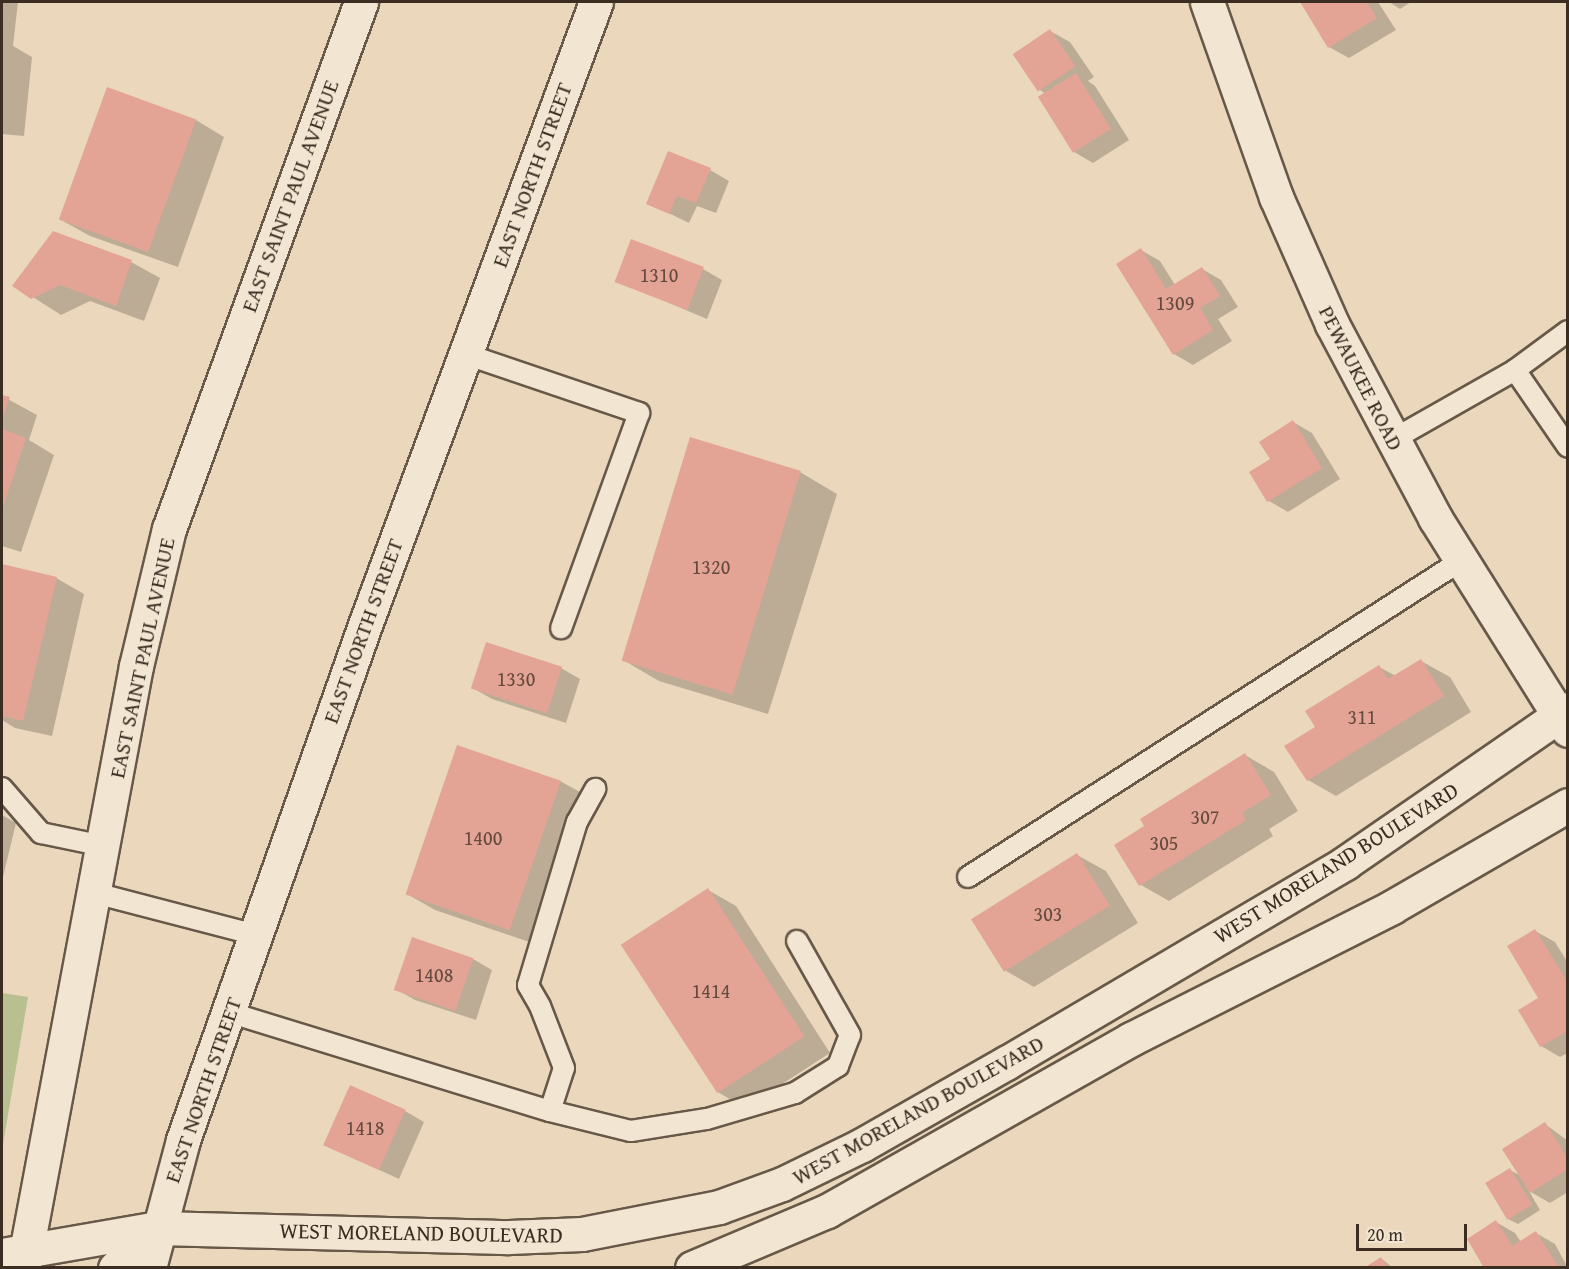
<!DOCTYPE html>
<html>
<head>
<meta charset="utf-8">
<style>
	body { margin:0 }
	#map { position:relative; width:1569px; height:1269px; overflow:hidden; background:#ebd8bc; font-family:"Gentium Book Plus",serif }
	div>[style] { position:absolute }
	.green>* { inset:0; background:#b8bf90 }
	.shadow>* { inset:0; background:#0003 }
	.building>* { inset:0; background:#e3a495; transform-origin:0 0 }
	.roads { filter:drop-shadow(2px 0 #675848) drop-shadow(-2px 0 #675848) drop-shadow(0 2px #675848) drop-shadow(0 -2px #675848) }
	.lane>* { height:20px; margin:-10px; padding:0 10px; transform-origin:10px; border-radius:10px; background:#f2e6d3 }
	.secondary>* { height:33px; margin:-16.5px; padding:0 16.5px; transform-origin:16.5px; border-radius:16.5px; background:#f2e6d3 }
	span { translate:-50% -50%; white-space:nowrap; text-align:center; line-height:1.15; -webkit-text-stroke:4.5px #f2e6d3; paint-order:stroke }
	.number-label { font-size:20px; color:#654b3e }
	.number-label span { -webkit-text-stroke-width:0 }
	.street-label { font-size:22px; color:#3b2d21 }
	.frame { position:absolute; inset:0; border:3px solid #3b2d21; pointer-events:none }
	.scale { position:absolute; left:1356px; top:1224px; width:111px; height:27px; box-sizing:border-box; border:3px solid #3b2d21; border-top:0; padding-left:8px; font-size:18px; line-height:21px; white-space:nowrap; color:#3b2d21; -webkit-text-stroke:4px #f2e6d3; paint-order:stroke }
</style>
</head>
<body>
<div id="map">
	<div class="green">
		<i style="clip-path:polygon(2px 993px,28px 997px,2px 1150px)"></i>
	</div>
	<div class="shadow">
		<i style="clip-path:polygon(2px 2px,18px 2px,13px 46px,32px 57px,24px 136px,2px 134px)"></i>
		<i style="clip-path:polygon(1302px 2px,1378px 2px,1396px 30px,1349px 58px,1329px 47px)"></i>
		<i style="clip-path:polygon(1389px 2px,1411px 2px,1400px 9px)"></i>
		<i style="clip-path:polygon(1050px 31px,1070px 42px,1094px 77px,1088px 81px,1095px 86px,1129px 140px,1093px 163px,1074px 152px,1046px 94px,1040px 90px)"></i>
		<i style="clip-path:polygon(108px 89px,196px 120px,224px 137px,178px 267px,90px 236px,61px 220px)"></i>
		<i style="clip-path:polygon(710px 170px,729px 181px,716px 213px,697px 206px,689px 223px,648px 203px)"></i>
		<i style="clip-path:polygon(1141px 250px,1160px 261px,1175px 285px,1202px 269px,1221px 280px,1238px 307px,1218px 319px,1232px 341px,1193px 365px,1174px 354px)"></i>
		<i style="clip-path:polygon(131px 262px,160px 278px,144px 321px,90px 301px,61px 315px,14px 285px)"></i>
		<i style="clip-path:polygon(703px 269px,722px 280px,707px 319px,617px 281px)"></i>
		<i style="clip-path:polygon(2px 396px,37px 415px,29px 440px,54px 455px,21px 552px,2px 546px)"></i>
		<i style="clip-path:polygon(1293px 422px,1312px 433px,1340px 479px,1288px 512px,1269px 501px,1272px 460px)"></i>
		<i style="clip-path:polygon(800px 472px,837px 494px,768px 714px,659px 681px,623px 660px)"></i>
		<i style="clip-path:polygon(2px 566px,56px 578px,84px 594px,52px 736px,15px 728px,2px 720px)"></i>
		<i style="clip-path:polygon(1421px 661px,1450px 677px,1471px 712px,1336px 796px,1308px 780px,1317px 727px,1379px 667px,1396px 676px)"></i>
		<i style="clip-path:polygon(561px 668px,580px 679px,566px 723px,492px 699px,473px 688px)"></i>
		<i style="clip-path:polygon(1245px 755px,1274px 772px,1298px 811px,1269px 829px,1273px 836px,1169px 901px,1141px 885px,1146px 827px)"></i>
		<i style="clip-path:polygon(560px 781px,589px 797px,538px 945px,435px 910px,407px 894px)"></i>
		<i style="clip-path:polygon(2px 815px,16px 823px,2px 881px)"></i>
		<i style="clip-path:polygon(1077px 855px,1106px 871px,1138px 923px,1034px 987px,1006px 971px)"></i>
		<i style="clip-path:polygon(708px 890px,736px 906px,830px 1053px,745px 1108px,716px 1091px)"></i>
		<i style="clip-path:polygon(1535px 931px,1555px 942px,1568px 963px,1568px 1053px,1560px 1057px,1541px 1046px)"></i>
		<i style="clip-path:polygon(473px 959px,492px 970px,476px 1020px,415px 1000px,396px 989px)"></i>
		<i style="clip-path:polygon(405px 1111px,424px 1122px,399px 1179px,325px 1145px)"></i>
		<i style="clip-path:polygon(1545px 1124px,1568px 1141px,1568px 1192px,1550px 1203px,1529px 1191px,1540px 1210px,1518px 1224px,1508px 1219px,1487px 1183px,1510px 1170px,1521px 1176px)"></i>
		<i style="clip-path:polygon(1496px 1222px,1515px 1233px,1521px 1242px,1536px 1233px,1555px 1244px,1568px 1268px,1486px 1268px)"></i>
		<i style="clip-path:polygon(1382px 1259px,1393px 1268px,1367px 1268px)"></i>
	</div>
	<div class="building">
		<i style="clip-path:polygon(1300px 2px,1367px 2px,1377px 18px,1328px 48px)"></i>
		<i style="left:1050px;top:29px;width:45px;height:45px;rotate:56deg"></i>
		<i style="left:1076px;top:73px;width:66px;height:45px;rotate:58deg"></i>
		<i style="left:107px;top:87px;width:95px;height:141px;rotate:20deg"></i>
		<i style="clip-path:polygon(668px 151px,711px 168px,696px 203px,677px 196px,669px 214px,646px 204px)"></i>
		<i style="clip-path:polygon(53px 231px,132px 260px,116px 306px,60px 285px,31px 299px,12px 286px)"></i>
		<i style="left:631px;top:239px;width:78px;height:46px;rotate:21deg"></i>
		<i style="clip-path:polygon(1141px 248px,1166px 289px,1202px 267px,1220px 296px,1200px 308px,1213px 330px,1173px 355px,1116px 264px)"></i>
		<i style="clip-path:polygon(2px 395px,10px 397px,2px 420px)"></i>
		<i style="clip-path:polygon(1293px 420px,1322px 468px,1267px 502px,1249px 472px,1270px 459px,1259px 442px)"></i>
		<i style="clip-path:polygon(2px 429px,26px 438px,2px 510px)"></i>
		<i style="left:690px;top:437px;width:116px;height:234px;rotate:17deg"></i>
		<i style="clip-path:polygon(2px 564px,57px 577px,23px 721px,2px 716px)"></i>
		<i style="left:486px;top:642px;width:80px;height:49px;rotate:18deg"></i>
		<i style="clip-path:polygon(1421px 659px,1444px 696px,1307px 781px,1284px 746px,1315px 727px,1305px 711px,1379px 665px,1388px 679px)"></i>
		<i style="left:457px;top:745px;width:110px;height:158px;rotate:19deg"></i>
		<i style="clip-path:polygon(1245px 753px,1271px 795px,1242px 813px,1246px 820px,1139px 886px,1114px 845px,1144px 826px,1140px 819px)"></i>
		<i style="left:1077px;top:853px;width:62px;height:125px;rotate:58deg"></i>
		<i style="left:708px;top:888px;width:177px;height:104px;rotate:57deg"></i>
		<i style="clip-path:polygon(1535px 929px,1568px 983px,1568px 1031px,1540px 1047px,1518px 1010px,1538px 998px,1507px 946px)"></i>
		<i style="left:412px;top:937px;width:65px;height:56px;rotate:19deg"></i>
		<i style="left:350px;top:1085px;width:61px;height:66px;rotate:24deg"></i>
		<i style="clip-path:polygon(1545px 1122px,1568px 1159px,1568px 1169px,1530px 1193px,1502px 1149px)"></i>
		<i style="left:1510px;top:1168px;width:43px;height:29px;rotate:59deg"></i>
		<i style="clip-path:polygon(1496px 1220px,1512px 1246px,1536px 1231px,1559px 1268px,1484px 1268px,1467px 1239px)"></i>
		<i style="clip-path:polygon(1381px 1257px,1388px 1268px,1364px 1268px)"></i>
	</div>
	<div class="roads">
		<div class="lane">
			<i style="left:465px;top:354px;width:184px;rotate:18.7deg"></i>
			<i style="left:639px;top:413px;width:229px;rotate:109.9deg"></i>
			<i style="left:1515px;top:370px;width:93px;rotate:55.5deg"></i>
			<i style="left:1392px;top:440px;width:142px;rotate:-29.6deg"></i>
			<i style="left:1515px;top:370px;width:66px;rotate:-36.3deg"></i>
			<i style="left:2px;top:788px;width:60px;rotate:49.1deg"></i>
			<i style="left:41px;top:833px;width:64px;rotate:11.7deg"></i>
			<i style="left:968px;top:877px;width:587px;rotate:-32.69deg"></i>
			<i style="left:95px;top:893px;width:166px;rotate:14.6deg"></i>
			<i style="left:228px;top:1012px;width:337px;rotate:17.1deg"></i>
			<i style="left:550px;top:1111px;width:45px;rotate:-72deg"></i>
			<i style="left:564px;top:1068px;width:66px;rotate:-111.2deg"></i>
			<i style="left:540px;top:1006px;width:24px;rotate:-120deg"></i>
			<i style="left:528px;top:985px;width:170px;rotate:-73.3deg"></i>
			<i style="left:577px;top:822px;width:38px;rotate:-61deg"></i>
			<i style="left:550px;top:1111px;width:83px;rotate:13.9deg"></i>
			<i style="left:631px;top:1131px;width:77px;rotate:-9deg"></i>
			<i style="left:707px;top:1119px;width:92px;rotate:-16.5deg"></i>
			<i style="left:795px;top:1093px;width:51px;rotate:-32.1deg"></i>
			<i style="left:838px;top:1066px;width:33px;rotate:-69deg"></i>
			<i style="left:850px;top:1035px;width:108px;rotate:-119.4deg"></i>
		</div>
		<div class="secondary">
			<i style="left:1207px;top:2px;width:207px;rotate:70.5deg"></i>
			<i style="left:1276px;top:197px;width:139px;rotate:66.2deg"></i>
			<i style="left:1332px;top:324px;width:220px;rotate:62deg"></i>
			<i style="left:1435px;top:518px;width:250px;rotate:57.9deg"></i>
			<i style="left:2px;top:1255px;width:158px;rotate:-9.8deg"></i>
			<i style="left:158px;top:1228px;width:351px;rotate:1.5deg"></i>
			<i style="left:509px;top:1237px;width:73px;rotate:-2.4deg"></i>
			<i style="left:582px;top:1234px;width:140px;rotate:-11.1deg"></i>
			<i style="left:719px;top:1207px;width:67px;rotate:-20.1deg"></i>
			<i style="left:782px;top:1184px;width:89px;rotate:-26deg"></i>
			<i style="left:862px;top:1145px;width:166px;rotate:-29.7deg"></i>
			<i style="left:1006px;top:1063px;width:394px;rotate:-30.5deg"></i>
			<i style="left:1345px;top:863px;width:271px;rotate:-34.6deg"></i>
			<i style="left:23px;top:1268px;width:613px;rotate:-79.37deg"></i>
			<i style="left:136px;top:666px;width:141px;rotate:-76.5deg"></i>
			<i style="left:169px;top:529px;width:561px;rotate:-69.98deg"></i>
			<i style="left:115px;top:1268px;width:59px;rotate:-42.9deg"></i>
			<i style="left:149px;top:1268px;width:132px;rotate:-75.1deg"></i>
			<i style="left:183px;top:1140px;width:546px;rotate:-70.54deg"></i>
			<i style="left:365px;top:625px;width:664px;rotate:-69.66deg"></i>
			<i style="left:692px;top:1268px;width:147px;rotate:-22.9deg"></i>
			<i style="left:827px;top:1211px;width:349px;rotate:-29.5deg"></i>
			<i style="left:1131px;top:1039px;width:292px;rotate:-26.8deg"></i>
			<i style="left:1392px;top:907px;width:203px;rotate:-30.1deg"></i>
		</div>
	</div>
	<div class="number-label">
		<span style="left:659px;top:274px">1310</span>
		<span style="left:1175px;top:302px">1309</span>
		<span style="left:711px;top:566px">1320</span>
		<span style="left:516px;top:678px">1330</span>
		<span style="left:1362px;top:716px">311</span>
		<span style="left:1205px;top:816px">307</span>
		<span style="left:483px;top:837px">1400</span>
		<span style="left:1164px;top:842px">305</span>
		<span style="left:1048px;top:913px">303</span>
		<span style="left:434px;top:974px">1408</span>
		<span style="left:711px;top:990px">1414</span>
		<span style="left:365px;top:1127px">1418</span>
	</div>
	<div class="street-label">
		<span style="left:532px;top:175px;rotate:-70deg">EAST NORTH STREET</span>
		<span style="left:290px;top:196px;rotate:-70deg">EAST SAINT PAUL AVENUE</span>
		<span style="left:1361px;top:378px;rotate:63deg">PEWAUKEE ROAD</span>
		<span style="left:363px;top:631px;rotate:-70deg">EAST NORTH STREET</span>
		<span style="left:142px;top:658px;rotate:-78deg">EAST SAINT PAUL AVENUE</span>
		<span style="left:1336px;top:863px;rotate:-32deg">WEST MORELAND BOULEVARD</span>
		<span style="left:203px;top:1090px;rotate:-71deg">EAST NORTH STREET</span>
		<span style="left:918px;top:1110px;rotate:-29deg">WEST MORELAND BOULEVARD</span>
		<span style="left:421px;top:1233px;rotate:1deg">WEST MORELAND BOULEVARD</span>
	</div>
	<div class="frame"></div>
	<div class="scale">20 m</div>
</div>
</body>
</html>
